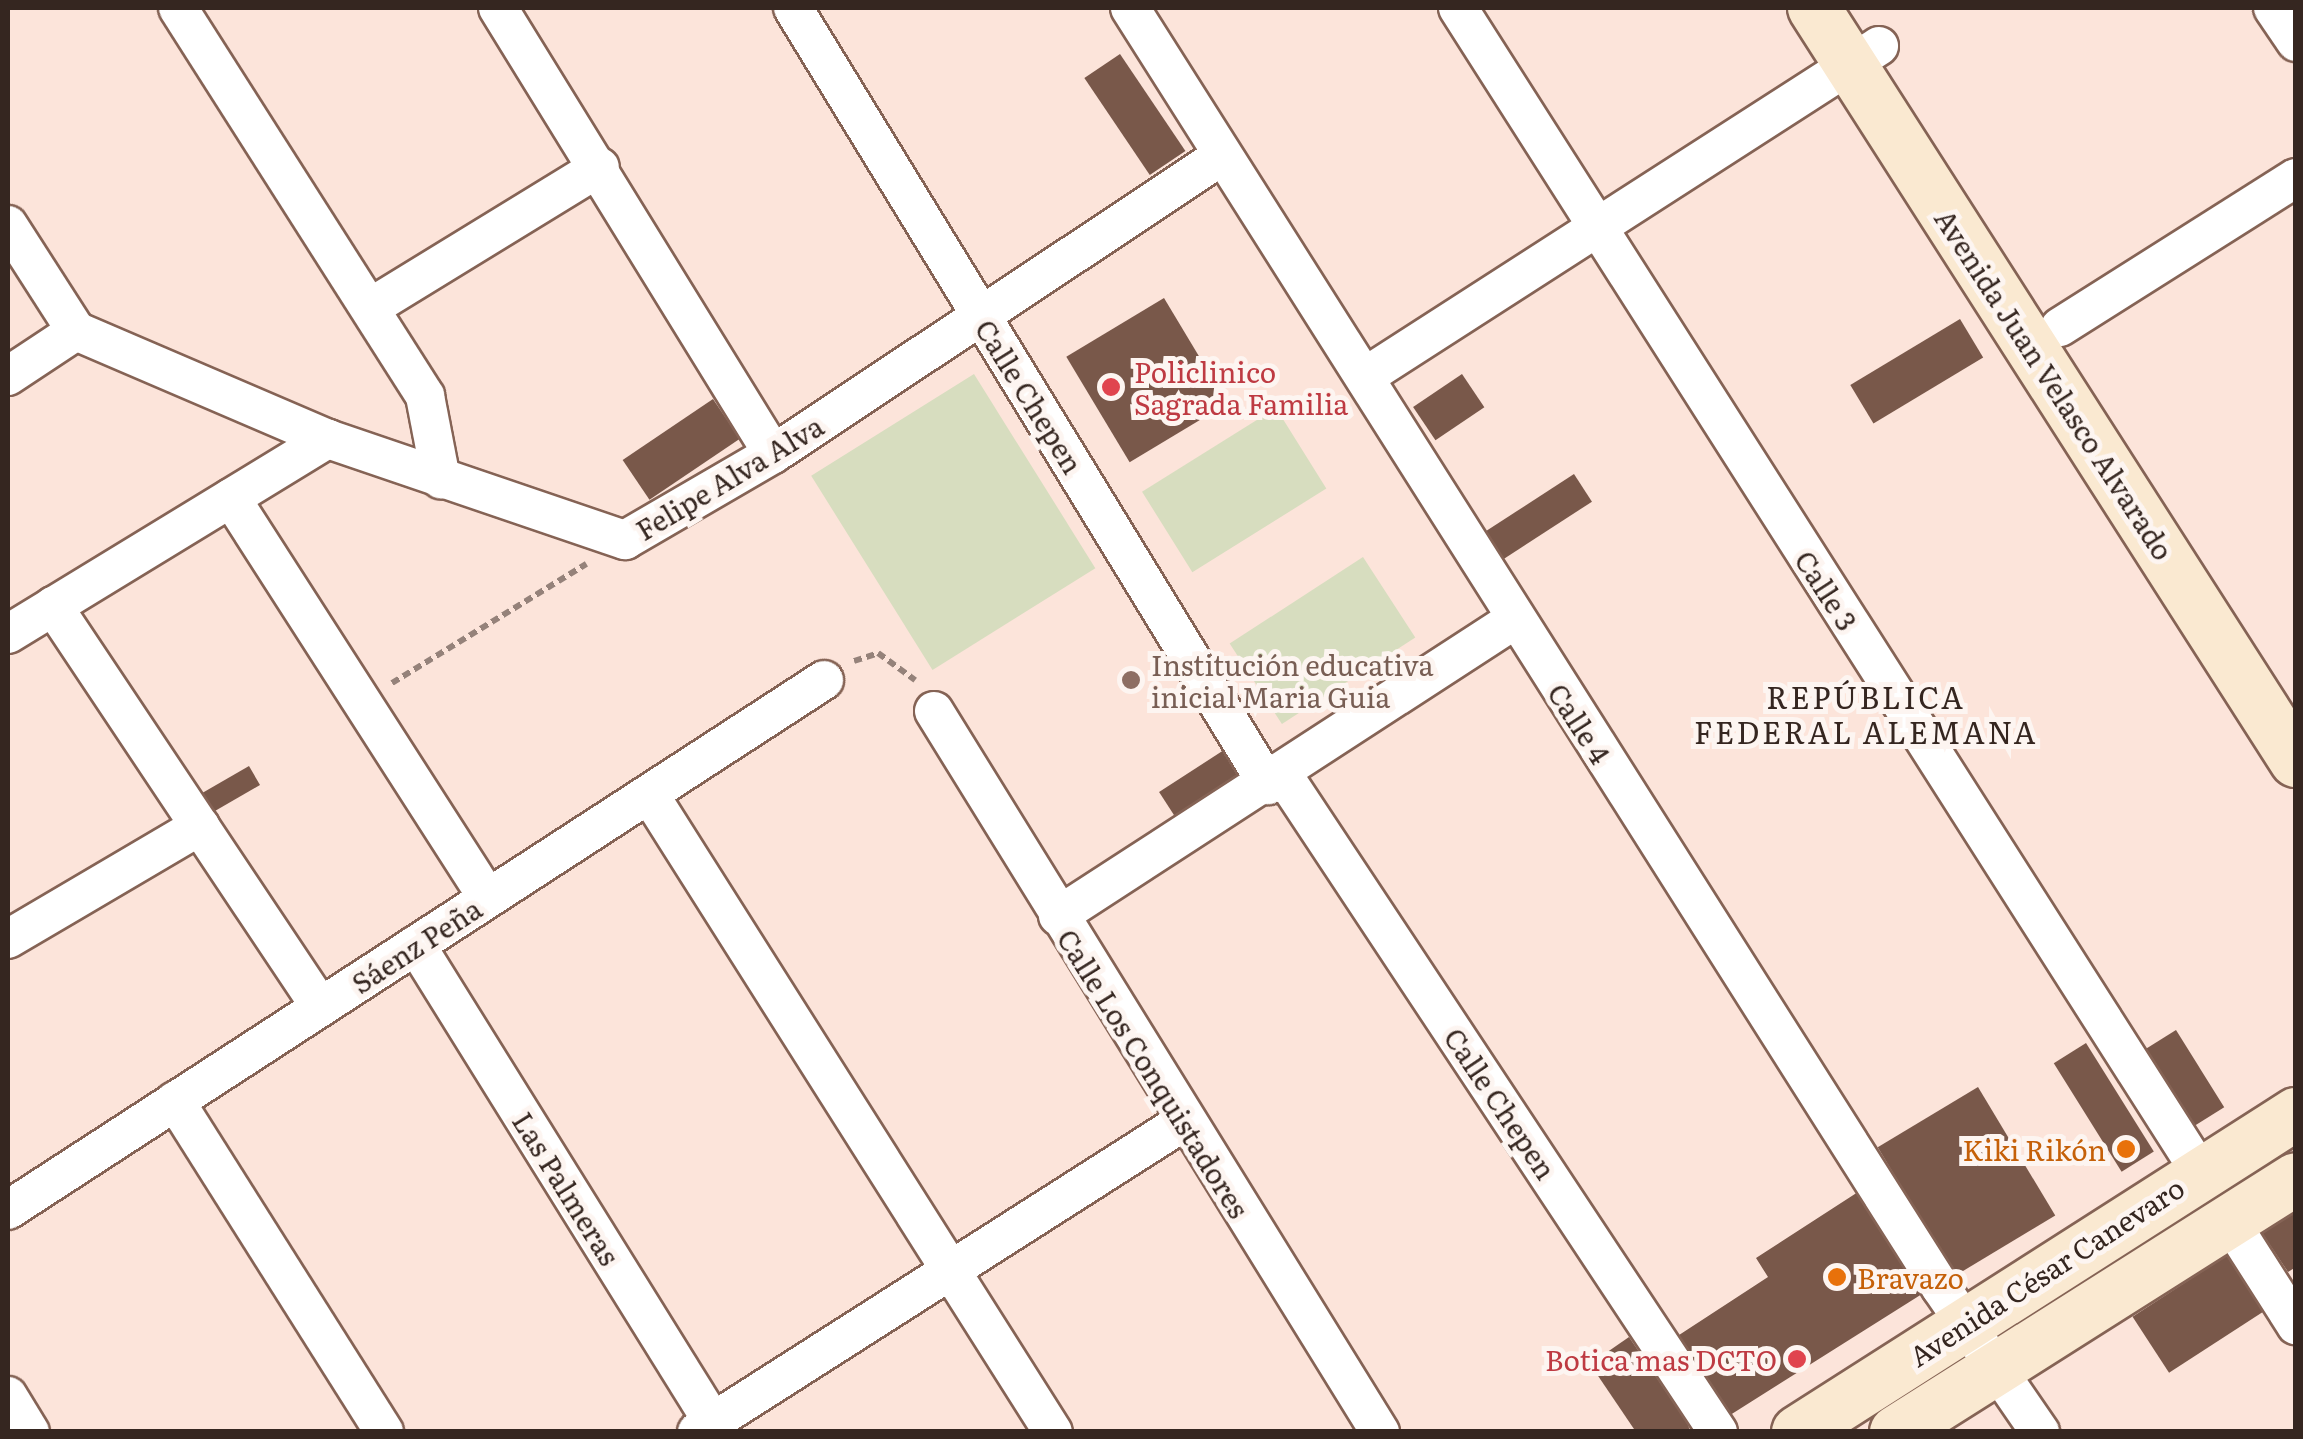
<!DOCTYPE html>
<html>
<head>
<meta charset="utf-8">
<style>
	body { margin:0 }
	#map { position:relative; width:2303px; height:1439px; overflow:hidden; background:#fce4da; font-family:Literata,serif }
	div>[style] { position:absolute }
	.green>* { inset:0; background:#d7ddbf; transform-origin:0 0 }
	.building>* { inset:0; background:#79584a; transform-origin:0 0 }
	.path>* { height:6px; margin-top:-3px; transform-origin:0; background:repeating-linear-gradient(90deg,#95827a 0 8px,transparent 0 13px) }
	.roads { filter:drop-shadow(2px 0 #856355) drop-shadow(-2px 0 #856355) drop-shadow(0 2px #856355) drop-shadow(0 -2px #856355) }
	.street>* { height:38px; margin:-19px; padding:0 19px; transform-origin:19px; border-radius:19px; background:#fff }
	.secondary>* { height:52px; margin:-26px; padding:0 26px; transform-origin:26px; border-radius:26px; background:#fae9d1 }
	.dots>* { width:28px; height:28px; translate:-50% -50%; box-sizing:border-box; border:5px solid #fdf5f1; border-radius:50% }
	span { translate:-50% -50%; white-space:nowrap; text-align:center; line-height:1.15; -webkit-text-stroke:10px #fdf5f1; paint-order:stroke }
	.health-label { font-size:28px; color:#be3a42 }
	.left { translate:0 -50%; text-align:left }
	.right { translate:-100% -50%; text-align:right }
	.street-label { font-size:28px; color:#352620 }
	.education-label { font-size:28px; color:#785e54 }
	.food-label { font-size:28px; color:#c56008 }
	.neighbourhood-label { font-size:30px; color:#352620; letter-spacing:2.5px }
	.frame { position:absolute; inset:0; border:10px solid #352620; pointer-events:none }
</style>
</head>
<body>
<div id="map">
	<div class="green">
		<i style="left:974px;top:374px;width:229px;height:192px;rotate:58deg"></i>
		<i style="left:1276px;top:408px;width:95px;height:158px;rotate:58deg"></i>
		<i style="left:1363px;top:557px;width:96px;height:159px;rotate:57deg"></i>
	</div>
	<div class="building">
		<i style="left:1120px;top:54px;width:117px;height:43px;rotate:56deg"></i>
		<i style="left:1164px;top:298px;width:123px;height:114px;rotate:59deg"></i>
		<i style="left:1960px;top:319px;width:45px;height:128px;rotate:59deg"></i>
		<i style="left:1462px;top:374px;width:40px;height:59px;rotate:56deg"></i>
		<i style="left:713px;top:399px;width:48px;height:109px;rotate:56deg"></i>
		<i style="left:1574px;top:474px;width:33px;height:108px;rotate:57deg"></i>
		<i style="left:1227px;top:748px;width:33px;height:81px;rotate:57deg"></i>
		<i style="left:249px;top:766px;width:22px;height:59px;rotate:60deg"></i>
		<i style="left:2176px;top:1030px;width:91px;height:41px;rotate:58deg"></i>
		<i style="left:2086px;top:1043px;width:128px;height:38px;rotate:58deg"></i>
		<i style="left:1978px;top:1087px;width:150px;height:117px;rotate:59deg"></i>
		<i style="clip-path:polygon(1858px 1192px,1922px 1294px,1727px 1417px,1676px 1337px,1768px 1277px,1756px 1258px)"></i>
		<i style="clip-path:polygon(2296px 1206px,2296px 1267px,2288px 1272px,2260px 1230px)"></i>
		<i style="left:2229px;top:1254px;width:67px;height:115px;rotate:57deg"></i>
		<i style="clip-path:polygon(1629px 1337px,1688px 1424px,1690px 1432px,1636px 1432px,1590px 1364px)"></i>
	</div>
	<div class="path">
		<i style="left:854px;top:661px;width:25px;rotate:-18deg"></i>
		<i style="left:878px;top:653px;width:46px;rotate:36.1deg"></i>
		<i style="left:392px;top:683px;width:228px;rotate:-31.5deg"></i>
	</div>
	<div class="roads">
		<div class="street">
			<i style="left:178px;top:8px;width:460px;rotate:57.5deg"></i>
			<i style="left:425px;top:396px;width:85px;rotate:79.1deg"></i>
			<i style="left:498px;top:8px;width:524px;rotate:58.34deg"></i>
			<i style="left:793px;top:8px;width:911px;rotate:58.56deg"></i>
			<i style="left:1130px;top:8px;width:1515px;rotate:57.64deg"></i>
			<i style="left:1941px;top:1288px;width:175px;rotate:55.5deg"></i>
			<i style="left:1458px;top:8px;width:1380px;rotate:57.48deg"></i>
			<i style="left:2273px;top:8px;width:41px;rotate:55.9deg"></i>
			<i style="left:8px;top:225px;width:126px;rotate:57.3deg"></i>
			<i style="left:373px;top:306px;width:266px;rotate:-31.5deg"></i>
			<i style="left:2060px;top:327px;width:279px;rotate:-32.3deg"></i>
			<i style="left:76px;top:331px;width:274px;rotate:23.2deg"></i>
			<i style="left:328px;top:439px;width:314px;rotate:18.8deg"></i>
			<i style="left:625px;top:540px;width:171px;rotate:-30.2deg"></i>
			<i style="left:773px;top:454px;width:540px;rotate:-33.6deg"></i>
			<i style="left:8px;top:376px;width:82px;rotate:-33.5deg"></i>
			<i style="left:1366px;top:376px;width:610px;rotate:-32.75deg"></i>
			<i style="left:231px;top:498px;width:475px;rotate:57.3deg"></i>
			<i style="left:53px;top:606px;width:482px;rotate:56.3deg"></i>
			<i style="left:8px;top:634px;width:375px;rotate:-31.4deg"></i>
			<i style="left:934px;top:711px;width:848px;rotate:58.26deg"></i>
			<i style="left:1283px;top:775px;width:788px;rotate:56.49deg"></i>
			<i style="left:649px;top:794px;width:755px;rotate:57.66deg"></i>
			<i style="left:1058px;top:916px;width:544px;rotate:-32.99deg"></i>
			<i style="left:8px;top:939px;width:223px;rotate:-30.5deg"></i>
			<i style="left:416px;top:945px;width:574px;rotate:58.11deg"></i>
			<i style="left:175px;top:1101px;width:391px;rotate:57.7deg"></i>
			<i style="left:8px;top:1210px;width:973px;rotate:-33deg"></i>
			<i style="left:2229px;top:1220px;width:125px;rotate:57.5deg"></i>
			<i style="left:8px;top:1396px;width:42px;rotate:58.6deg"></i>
			<i style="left:697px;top:1432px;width:576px;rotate:-32.53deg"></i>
		</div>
		<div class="secondary">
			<i style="left:1814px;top:8px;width:894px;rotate:57.38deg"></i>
			<i style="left:1798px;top:1432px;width:591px;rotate:-32.56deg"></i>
			<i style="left:1896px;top:1432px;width:473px;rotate:-32.3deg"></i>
		</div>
	</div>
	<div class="dots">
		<i style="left:1111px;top:387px;background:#e0444e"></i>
		<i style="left:1131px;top:680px;background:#8d6e63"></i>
		<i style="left:2126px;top:1149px;background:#e8710a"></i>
		<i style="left:1837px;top:1277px;background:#e8710a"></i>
		<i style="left:1797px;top:1359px;background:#e0444e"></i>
	</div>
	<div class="health-label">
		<span class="left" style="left:1134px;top:387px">Policlinico<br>Sagrada Familia</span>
		<span class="right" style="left:1777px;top:1359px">Botica mas DCTO</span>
	</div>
	<div class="street-label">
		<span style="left:2055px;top:384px;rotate:57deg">Avenida Juan Velasco Alvarado</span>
		<span style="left:1030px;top:396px;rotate:58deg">Calle Chepen</span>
		<span style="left:729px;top:477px;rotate:-31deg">Felipe Alva Alva</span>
		<span style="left:1827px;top:590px;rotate:57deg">Calle 3</span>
		<span style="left:1580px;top:723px;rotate:57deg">Calle 4</span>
		<span style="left:416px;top:945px;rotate:-33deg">Sáenz Peña</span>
		<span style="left:1154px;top:1073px;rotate:58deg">Calle Los Conquistadores</span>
		<span style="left:1501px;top:1103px;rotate:56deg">Calle Chepen</span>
		<span style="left:567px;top:1188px;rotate:58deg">Las Palmeras</span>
		<span style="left:2046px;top:1271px;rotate:-33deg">Avenida César Canevaro</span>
	</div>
	<div class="education-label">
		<span class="left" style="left:1151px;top:680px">Institución educativa<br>inicial Maria Guia</span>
	</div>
	<div class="food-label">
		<span class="right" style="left:2106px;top:1149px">Kiki Rikón</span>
		<span class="left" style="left:1857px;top:1277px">Bravazo</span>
	</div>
	<div class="neighbourhood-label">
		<span style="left:1866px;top:713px">REPÚBLICA<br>FEDERAL ALEMANA</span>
	</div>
	<div class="frame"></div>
</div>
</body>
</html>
